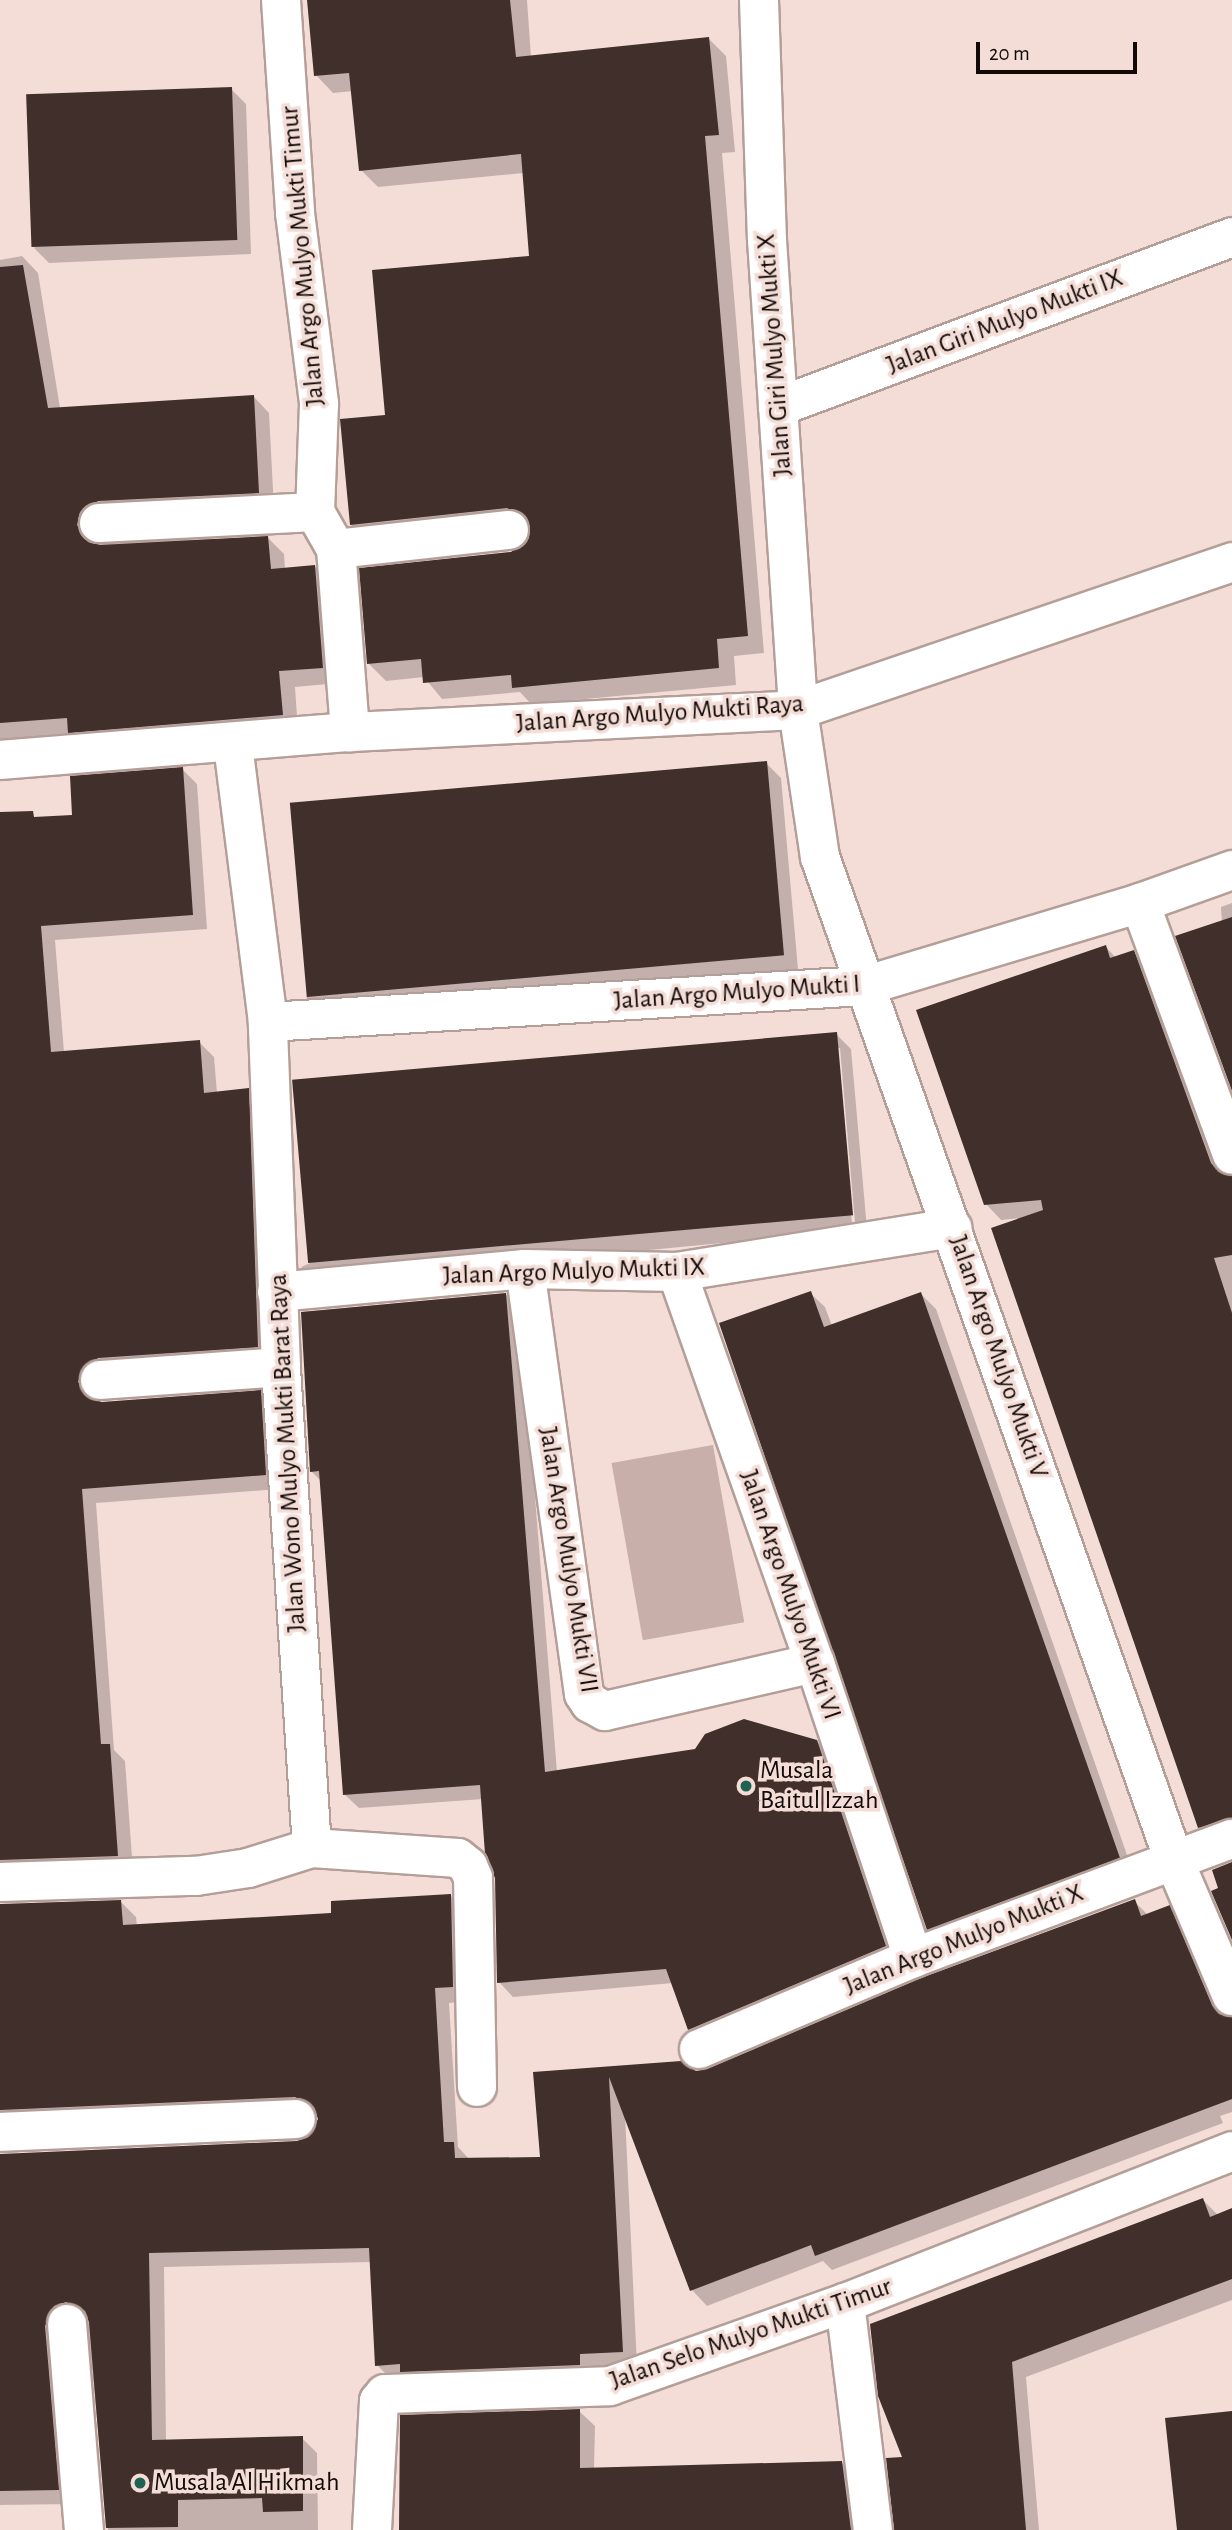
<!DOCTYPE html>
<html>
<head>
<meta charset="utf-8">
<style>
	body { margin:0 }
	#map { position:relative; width:1232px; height:2530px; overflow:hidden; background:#f4ddd7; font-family:"Alegreya Sans",sans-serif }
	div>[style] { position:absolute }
	.green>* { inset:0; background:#c8afa9; transform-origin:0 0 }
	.shadow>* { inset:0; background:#0003 }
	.building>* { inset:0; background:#412f2b; transform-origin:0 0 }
	.roads { filter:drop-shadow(2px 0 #b49e98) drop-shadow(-2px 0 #b49e98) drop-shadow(0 2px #b49e98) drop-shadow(0 -2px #b49e98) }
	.minor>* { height:38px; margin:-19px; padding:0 19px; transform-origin:19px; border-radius:19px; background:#fff }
	.dots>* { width:19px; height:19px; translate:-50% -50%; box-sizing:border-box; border:4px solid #f4ddd7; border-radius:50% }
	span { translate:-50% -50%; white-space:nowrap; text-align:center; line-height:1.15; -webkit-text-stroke:7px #f4ddd7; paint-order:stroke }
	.street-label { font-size:26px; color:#110a08 }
	.poi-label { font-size:26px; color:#110a08 }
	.left { translate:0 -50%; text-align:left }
	.scale { position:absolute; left:976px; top:42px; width:161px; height:32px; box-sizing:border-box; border:4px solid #110a08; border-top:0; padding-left:9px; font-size:21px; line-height:24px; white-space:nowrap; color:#110a08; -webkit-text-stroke:5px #f4ddd7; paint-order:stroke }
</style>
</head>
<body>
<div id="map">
	<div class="green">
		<i style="left:713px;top:1445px;width:180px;height:103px;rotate:80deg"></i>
	</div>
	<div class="shadow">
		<i style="clip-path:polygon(308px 0,527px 0,531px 57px,709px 39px,726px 56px,735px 152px,722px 153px,764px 653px,734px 656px,736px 685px,531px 704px,520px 692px,442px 699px,424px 677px,386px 681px,368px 663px,530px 540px,532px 526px,525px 525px,369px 542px,351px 525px,387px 417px,531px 258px,524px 173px,378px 187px,361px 170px,353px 91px,333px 93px,316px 75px)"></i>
		<i style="clip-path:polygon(231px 89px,246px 104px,251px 254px,49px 263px,34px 248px)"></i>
		<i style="clip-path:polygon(22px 256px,38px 273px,60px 408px,253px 396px,269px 413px,274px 509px,96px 529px,93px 542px,268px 538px,284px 554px,285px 570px,315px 567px,331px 583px,339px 683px,295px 687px,298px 731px,86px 748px,72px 734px,0 740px,0 260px)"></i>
		<i style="clip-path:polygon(766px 763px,781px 778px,798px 969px,321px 1012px,306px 997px)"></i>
		<i style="clip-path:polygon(182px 769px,197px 784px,207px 929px,55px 940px,64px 1052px,199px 1042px,214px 1057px,217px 1093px,248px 1090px,263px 1105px,273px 1361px,95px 1385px,93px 1399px,101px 1404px,260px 1392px,275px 1407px,280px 1489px,96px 1503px,114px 1750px,125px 1761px,133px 1871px,0 1884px,0 822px,74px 816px)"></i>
		<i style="clip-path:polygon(1232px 903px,1232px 1086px,1221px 907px)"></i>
		<i style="clip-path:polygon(1106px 947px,1116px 958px,1133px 952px,1149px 967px,1224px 1175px,1232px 1176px,1232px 1837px,1214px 1843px,1199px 1827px,1021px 1218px,1001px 1220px,986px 1204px)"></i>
		<i style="clip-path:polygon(evenodd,836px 1034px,851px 1049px,867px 1229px,316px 1282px,301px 1267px,836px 1034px,836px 1048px,840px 1048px,855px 1223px,852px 1224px,836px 1048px)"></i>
		<i style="clip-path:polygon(810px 1293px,825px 1307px,832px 1326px,921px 1294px,936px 1309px,1133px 1872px,943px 1943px,928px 1929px)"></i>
		<i style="clip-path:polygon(506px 1295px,520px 1309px,557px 1772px,817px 1741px,831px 1756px,899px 1960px,704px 2043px,690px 2029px,673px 1983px,513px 1997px,499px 1982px,497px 1877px,483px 1799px,359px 1808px,344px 1794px,321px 1481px,311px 1471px)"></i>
		<i style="clip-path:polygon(451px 1896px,466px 1911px,468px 2001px,449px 2003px,458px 2147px,470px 2160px,542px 2159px,535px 2074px,707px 2071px,1134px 1901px,1148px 1915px,1169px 1908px,1184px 1923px,1228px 2019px,1232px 2019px,1232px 2112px,1220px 2116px,1223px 2123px,832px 2270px,823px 2261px,707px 2306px,692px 2290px,625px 2115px,637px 2366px,392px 2380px,377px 2365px,372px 2262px,164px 2267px,166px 2441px,302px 2438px,317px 2453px,318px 2530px,108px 2530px,87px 2319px,82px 2317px,73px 2504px,0 2505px,0 2155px,297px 2143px,310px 2138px,320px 2119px,312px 2112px,0 2134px,0 1906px,121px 1902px,136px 1917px,137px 1926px,333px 1914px)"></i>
		<i style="clip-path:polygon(1203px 2200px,1218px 2215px,1232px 2210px,1232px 2300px,1026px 2377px,1039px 2530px,896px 2530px,904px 2459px,880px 2395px)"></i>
		<i style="clip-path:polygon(579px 2411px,595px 2426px,594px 2469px,842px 2463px,857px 2478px,863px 2530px,401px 2530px)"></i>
	</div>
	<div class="building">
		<i style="clip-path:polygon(307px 0,510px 0,516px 57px,709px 37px,719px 135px,705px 136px,748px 636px,717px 639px,719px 668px,512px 688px,511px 675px,423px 683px,421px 659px,367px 664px,359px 568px,511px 552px,529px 538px,526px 517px,507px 508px,350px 525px,340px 419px,385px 415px,372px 270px,529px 256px,521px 154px,359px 171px,349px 73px,314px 76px)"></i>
		<i style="left:232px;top:87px;width:153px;height:206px;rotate:88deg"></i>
		<i style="clip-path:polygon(23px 265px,48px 408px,254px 395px,259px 493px,98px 501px,80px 512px,77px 525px,88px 542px,100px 545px,268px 536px,271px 569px,315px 565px,323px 668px,279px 671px,283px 715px,68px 733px,67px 718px,0 723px,0 267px)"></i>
		<i style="left:767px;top:761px;width:195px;height:479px;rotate:85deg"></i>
		<i style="clip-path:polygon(183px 767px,193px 915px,41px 926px,51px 1052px,200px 1040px,204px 1093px,249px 1088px,258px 1347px,98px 1358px,81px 1370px,78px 1382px,90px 1399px,102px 1402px,261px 1390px,266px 1475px,82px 1489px,101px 1744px,110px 1744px,118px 1856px,0 1860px,0 812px,33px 811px,34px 817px,72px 815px,70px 776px)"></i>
		<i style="clip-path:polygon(1232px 917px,1232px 1091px,1175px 936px)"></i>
		<i style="clip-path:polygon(1106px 945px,1110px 958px,1134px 950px,1211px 1163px,1219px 1172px,1232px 1176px,1232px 1255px,1214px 1258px,1232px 1313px,1232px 1818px,1198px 1828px,991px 1228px,1043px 1210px,1041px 1200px,984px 1205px,916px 1010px)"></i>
		<i style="left:837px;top:1032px;width:184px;height:547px;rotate:85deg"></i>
		<i style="clip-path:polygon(811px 1291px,824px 1327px,921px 1292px,1120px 1858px,927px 1930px,719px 1323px)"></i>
		<i style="clip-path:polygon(506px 1293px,545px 1772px,695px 1749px,705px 1734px,744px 1719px,817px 1740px,886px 1946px,688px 2030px,666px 1969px,497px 1983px,495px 1878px,485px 1854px,480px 1785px,343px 1795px,319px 1471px,310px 1472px,301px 1312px)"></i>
		<i style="clip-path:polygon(1232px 1862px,1232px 1940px,1211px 1891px,1218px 1888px,1212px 1870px)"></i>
		<i style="clip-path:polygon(451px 1894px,453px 1987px,435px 1988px,444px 2142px,454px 2142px,455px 2158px,540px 2157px,533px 2072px,681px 2061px,696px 2071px,707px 2069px,921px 1978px,1135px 1899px,1141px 1916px,1170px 1905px,1212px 2005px,1219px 2014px,1232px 2017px,1232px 2099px,815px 2256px,811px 2245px,690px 2291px,609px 2077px,623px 2352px,580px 2354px,580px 2365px,400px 2372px,400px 2364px,375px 2366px,369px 2248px,149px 2253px,152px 2440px,303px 2436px,303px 2511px,263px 2512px,262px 2498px,178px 2500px,178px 2527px,106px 2528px,89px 2322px,85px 2311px,66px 2302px,54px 2306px,45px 2326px,59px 2490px,0 2491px,0 2154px,297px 2141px,308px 2137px,318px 2119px,314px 2107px,295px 2097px,0 2110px,0 1904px,121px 1900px,123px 1925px,331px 1913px,331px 1901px)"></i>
		<i style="clip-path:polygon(1203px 2198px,1210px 2217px,1232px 2208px,1232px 2279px,1012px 2362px,1026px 2530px,894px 2530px,886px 2458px,902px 2457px,878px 2396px,870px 2324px)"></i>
		<i style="clip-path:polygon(580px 2409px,580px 2468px,842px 2461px,851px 2530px,399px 2530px,400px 2415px)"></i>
		<i style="clip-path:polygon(1232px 2411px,1232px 2530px,1177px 2530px,1165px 2418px)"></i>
	</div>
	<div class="roads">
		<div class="minor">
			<i style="left:281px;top:0;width:213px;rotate:86.2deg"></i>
			<i style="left:295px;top:213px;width:193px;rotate:82.8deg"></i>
			<i style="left:319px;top:404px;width:108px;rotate:92.1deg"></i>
			<i style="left:315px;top:512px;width:43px;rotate:60.4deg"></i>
			<i style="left:336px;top:549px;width:184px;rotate:85.6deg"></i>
			<i style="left:759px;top:0;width:240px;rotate:88.1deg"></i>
			<i style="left:767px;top:240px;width:471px;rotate:86.2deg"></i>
			<i style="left:798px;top:710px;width:149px;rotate:81.5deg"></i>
			<i style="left:820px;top:857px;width:1061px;rotate:70.57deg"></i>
			<i style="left:1173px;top:1858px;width:150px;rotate:66.9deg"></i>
			<i style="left:778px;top:407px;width:485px;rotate:-20.5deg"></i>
			<i style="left:99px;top:523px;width:216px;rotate:-2.9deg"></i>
			<i style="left:336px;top:549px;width:174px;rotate:-6.3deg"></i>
			<i style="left:0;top:760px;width:351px;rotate:-4.6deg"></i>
			<i style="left:350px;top:732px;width:449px;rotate:-2.8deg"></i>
			<i style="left:798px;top:710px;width:459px;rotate:-18.8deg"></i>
			<i style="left:1140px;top:903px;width:268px;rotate:69.9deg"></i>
			<i style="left:268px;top:1022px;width:597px;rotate:-3.46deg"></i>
			<i style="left:864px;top:986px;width:288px;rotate:-16.7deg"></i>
			<i style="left:1140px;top:903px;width:98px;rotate:-19.7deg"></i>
			<i style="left:525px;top:1269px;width:429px;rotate:82.1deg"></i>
			<i style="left:584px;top:1694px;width:11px;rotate:56deg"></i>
			<i style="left:590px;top:1703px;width:17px;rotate:28deg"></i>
			<i style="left:605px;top:1711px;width:215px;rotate:-12.9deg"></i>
			<i style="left:677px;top:1272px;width:415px;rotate:70.6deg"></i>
			<i style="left:815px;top:1663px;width:311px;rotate:71.6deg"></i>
			<i style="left:277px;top:1292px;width:249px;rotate:-5.3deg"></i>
			<i style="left:525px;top:1269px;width:152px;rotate:1.1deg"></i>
			<i style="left:677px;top:1272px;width:279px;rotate:-9.1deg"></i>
			<i style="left:100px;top:1380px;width:181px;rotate:-4.1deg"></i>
			<i style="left:312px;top:1848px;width:146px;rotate:3.9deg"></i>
			<i style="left:458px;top:1858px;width:13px;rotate:39deg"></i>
			<i style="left:468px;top:1866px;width:13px;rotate:67deg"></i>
			<i style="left:473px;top:1878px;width:209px;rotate:88.9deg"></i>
			<i style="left:0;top:1882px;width:196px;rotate:-1.8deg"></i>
			<i style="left:196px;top:1876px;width:53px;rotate:-8.7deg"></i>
			<i style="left:248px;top:1868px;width:67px;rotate:-17.4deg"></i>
			<i style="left:312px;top:1848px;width:482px;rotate:-93.7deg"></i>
			<i style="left:281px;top:1367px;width:345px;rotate:-92.2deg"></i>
			<i style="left:268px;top:1022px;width:280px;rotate:-97.2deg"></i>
			<i style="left:699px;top:2049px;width:233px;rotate:-23deg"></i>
			<i style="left:913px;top:1958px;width:340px;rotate:-20.5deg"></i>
			<i style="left:0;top:2132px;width:296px;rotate:-2.5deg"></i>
			<i style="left:845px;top:2303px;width:229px;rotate:83deg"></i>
			<i style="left:67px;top:2324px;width:207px;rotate:85.3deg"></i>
			<i style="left:372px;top:2530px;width:129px;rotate:-86.9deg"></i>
			<i style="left:379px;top:2401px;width:9px;rotate:-49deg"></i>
			<i style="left:385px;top:2394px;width:225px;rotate:-2deg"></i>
			<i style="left:610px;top:2386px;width:249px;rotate:-19.5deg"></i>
			<i style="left:845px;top:2303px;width:416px;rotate:-21.4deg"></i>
		</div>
	</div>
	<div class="dots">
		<i style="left:746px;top:1786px;background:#1f6253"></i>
		<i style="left:140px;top:2483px;background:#1f6253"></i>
	</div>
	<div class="street-label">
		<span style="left:303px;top:256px;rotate:-95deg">Jalan Argo Mulyo Mukti Timur</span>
		<span style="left:1005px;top:322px;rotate:-21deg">Jalan Giri Mulyo Mukti IX</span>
		<span style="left:775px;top:355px;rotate:-94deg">Jalan Giri Mulyo Mukti X</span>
		<span style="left:660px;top:714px;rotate:-4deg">Jalan Argo Mulyo Mukti Raya</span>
		<span style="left:737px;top:993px;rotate:-4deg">Jalan Argo Mulyo Mukti I</span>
		<span style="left:574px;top:1272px;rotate:-2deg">Jalan Argo Mulyo Mukti IX</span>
		<span style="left:998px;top:1357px;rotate:71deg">Jalan Argo Mulyo Mukti V</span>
		<span style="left:288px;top:1453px;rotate:-93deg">Jalan Wono Mulyo Mukti Barat Raya</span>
		<span style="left:568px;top:1560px;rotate:81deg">Jalan Argo Mulyo Mukti VII</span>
		<span style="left:790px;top:1595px;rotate:71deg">Jalan Argo Mulyo Mukti VI</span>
		<span style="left:964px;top:1940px;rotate:-22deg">Jalan Argo Mulyo Mukti X</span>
		<span style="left:751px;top:2334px;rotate:-19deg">Jalan Selo Mulyo Mukti Timur</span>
	</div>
	<div class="poi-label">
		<span class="left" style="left:760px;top:1786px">Musala<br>Baitul Izzah</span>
		<span class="left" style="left:154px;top:2483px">Musala Al Hikmah</span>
	</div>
	<div class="scale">20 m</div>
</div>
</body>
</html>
